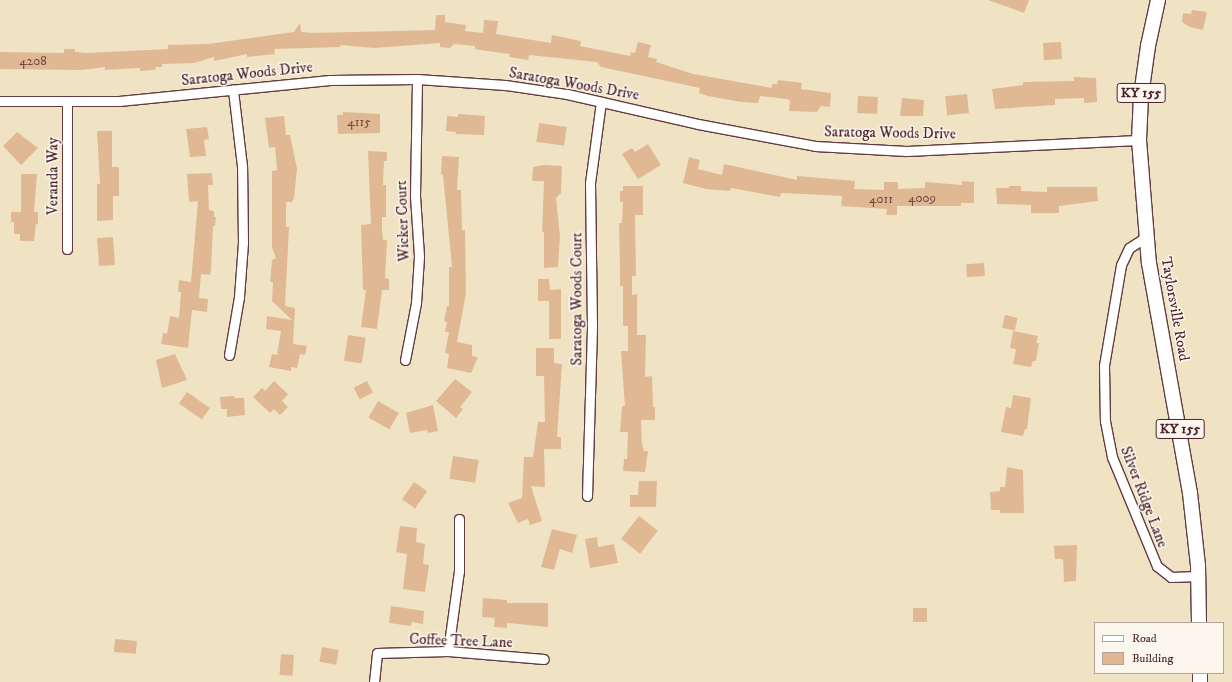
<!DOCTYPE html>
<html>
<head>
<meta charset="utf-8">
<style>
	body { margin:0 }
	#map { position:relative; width:1232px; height:682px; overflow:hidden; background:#efe3c4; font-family:"IM FELL DW Pica",serif }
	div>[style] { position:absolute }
	.building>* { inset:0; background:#e0b994; transform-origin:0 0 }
	.roads { filter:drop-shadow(1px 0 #633c42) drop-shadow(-1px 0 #633c42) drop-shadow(0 1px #633c42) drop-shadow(0 -1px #633c42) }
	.minor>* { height:9px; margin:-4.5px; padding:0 4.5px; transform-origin:4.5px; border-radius:4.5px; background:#fff }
	.primary>* { height:14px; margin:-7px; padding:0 7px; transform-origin:7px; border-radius:7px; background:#fff }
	span { translate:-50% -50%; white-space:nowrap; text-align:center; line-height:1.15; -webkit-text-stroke:3px #fbf7ec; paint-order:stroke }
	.number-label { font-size:13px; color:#704645 }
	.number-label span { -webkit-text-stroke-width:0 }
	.shield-label span { padding:1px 3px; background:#fbf7ec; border:1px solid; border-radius:3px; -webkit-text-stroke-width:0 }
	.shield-label { font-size:14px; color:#4a1f2b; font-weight:700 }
	.street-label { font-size:15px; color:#4a1f2b }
	.legend { position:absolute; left:1094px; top:622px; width:130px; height:52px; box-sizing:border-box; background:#fbf7ec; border:1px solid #b4a19f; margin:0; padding:5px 7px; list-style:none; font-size:12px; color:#4a1f2b }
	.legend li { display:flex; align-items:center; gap:8px; height:20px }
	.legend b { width:20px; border:1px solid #b4a19f }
</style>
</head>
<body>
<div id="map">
	<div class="building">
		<i style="clip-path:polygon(988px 0,1029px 0,1024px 13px)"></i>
		<i style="clip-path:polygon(1192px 10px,1207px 12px,1203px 30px,1190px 27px,1182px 22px,1183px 13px,1191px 14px)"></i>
		<i style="clip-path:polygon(436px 15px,445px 15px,445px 22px,466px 25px,465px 31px,483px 33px,484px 20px,498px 21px,496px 34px,551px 43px,552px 35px,581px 41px,580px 46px,630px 56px,631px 52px,635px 53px,638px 42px,651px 45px,648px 57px,657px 59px,656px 62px,693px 74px,772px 88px,772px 84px,777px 84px,778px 80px,795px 82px,802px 83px,801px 89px,831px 93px,830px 107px,821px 106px,817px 112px,789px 111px,790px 101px,787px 99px,760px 96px,758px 103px,741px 102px,708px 96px,699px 93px,700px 88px,601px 67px,597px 62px,529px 55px,528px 60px,509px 57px,510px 54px,480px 50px,475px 49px,475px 46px,454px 44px,450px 48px,440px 47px,440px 43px,374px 48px,340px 45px,341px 47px,274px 49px,275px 54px,247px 57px,247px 54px,214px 61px,214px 57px,194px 63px,162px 64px,162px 67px,156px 67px,155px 70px,140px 71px,140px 68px,105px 70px,105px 67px,82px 70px,0 69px,0 52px,64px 53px,64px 49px,75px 49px,75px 52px,87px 53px,168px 49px,168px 45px,208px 44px,294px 32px,300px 23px,301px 32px,312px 33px,435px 30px)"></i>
		<i style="left:1061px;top:42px;width:17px;height:18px;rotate:87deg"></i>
		<i style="clip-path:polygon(1074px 77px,1096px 78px,1097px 102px,1084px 103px,1084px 98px,1055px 99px,1055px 105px,995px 109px,992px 89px,1023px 85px,1023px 82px,1074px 81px)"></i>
		<i style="left:967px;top:94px;width:19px;height:22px;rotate:84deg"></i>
		<i style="left:858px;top:96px;width:20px;height:17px;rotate:3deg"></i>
		<i style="clip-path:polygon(902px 98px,924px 100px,923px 116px,900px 116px)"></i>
		<i style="clip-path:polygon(343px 112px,380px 114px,380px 133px,338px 134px,337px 115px,343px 115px)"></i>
		<i style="clip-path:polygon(458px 114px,485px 116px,484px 135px,456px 134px,456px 132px,446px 131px,447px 116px,458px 117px)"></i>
		<i style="clip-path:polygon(284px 116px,286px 135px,290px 135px,297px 169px,294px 198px,292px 202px,286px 202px,286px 227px,289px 227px,285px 306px,295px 308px,293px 344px,307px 346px,305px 355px,300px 354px,297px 368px,291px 367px,291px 371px,269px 367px,272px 354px,277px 355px,281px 331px,266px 329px,267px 316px,292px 320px,272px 301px,273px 282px,270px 282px,272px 260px,276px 258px,272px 248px,272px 171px,277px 170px,275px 147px,269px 148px,265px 118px)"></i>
		<i style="left:539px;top:123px;width:28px;height:19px;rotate:8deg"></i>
		<i style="clip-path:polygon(207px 127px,209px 139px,204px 140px,206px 156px,190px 157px,186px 129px)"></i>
		<i style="clip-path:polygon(97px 131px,112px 131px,112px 167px,119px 167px,119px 196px,113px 196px,113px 220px,97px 221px,97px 184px,100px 184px)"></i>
		<i style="clip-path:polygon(17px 132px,38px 148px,21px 165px,3px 146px)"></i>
		<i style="clip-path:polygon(648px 144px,661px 165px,638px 179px,622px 154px,632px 148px,635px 152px)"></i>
		<i style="clip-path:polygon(368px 151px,387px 152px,387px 161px,384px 161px,383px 185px,386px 185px,386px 217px,382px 217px,382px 231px,383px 240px,387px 240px,385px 278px,389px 279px,389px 290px,382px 290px,377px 329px,361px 327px,366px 290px,363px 290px,361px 225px,371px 224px)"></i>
		<i style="clip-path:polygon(442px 156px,459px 157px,457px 190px,461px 190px,462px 230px,465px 230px,466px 293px,457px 342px,472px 345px,472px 356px,478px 357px,471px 373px,447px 368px,449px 354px,445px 353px,449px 332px,445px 332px,447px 322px,444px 321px,447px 306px,449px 306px,449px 267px,452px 267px,443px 175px,441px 174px)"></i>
		<i style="clip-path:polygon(689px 157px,700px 160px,698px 169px,722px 175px,724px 164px,797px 180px,797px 176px,855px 181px,854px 189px,884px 190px,884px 182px,898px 182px,898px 189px,925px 188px,925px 182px,962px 185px,962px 181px,974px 182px,974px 203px,961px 203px,961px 206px,897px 206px,897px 215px,886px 215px,887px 209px,841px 206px,842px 196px,781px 193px,780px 197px,731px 188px,730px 191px,706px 189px,683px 183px)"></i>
		<i style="clip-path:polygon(544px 165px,562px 166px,561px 193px,556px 198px,560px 236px,558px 267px,544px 268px,544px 232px,542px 232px,544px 181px,532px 181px,533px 167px)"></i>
		<i style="clip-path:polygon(212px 173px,213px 185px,208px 185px,209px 210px,214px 211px,214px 217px,216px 217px,215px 226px,213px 226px,211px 270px,210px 275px,201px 274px,199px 298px,208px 299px,207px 312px,192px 310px,188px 348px,161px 344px,163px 333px,167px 334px,170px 316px,179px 318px,181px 292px,178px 292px,179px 280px,191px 282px,198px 201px,189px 202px,187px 174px)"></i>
		<i style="clip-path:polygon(21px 174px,37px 174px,34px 212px,38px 212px,38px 224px,36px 224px,34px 241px,20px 241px,20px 234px,14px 234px,14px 222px,11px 222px,11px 212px,21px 212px)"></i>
		<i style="clip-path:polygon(623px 186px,643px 186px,643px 215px,635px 215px,636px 276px,632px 276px,632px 295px,637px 294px,637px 335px,646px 335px,645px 377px,652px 376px,653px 407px,655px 407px,655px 420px,641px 420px,642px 444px,644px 451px,648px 451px,645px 472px,623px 471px,624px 459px,627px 459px,628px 432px,620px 432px,622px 406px,625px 406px,621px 351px,628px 351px,628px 326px,623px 326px,623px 286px,620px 286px,620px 266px,619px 223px,622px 223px,623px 202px,620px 202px,620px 191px,623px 191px)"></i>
		<i style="clip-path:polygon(1009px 186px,1021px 186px,1021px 191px,1047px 192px,1047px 187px,1097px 187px,1098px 201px,1059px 206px,1059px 213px,1031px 213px,1031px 205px,997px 204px,996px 188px,1009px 188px)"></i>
		<i style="left:113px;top:237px;width:28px;height:16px;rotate:86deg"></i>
		<i style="left:984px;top:263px;width:13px;height:18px;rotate:86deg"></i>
		<i style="clip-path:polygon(538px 279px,549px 279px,550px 290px,561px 289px,561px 339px,549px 339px,549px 301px,538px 301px)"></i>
		<i style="left:1005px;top:315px;width:13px;height:13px;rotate:13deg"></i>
		<i style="clip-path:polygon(1013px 331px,1038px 336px,1036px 343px,1039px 343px,1036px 361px,1033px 361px,1031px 367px,1013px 364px,1016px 349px,1010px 348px)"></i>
		<i style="left:348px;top:335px;width:18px;height:26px;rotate:9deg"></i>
		<i style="clip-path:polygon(536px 348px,554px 348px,554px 363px,562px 364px,557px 437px,561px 437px,561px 449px,544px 449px,545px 487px,531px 486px,542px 521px,530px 525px,528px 519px,518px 523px,508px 503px,522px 498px,524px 457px,533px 457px,538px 422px,545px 422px,544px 376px,536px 376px)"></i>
		<i style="clip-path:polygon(175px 354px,187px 380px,162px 388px,156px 360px)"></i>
		<i style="clip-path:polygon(455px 379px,472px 392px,460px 407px,463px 409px,456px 418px,436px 401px)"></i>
		<i style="clip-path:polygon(274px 381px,288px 394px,282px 401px,288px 407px,280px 415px,274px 409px,270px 413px,253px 397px,262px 388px,265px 391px)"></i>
		<i style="left:367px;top:381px;width:13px;height:15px;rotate:63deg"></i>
		<i style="left:187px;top:392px;width:28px;height:14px;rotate:35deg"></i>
		<i style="clip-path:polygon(1013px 395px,1031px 398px,1027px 429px,1025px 429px,1023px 436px,1001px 432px,1006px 407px,1011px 408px)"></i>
		<i style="clip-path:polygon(235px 396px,234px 398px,244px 398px,245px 415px,227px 417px,227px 409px,221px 409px,220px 397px)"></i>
		<i style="left:378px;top:401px;width:24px;height:19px;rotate:30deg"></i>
		<i style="clip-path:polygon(433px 405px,438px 431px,428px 433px,427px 430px,410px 433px,406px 413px)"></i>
		<i style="left:453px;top:456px;width:26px;height:23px;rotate:9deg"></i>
		<i style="clip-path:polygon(1007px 467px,1023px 470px,1024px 513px,1000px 513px,1000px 510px,991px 510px,990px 492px,1000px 491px,1000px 487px,1005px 487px)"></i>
		<i style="clip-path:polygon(639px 481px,657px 481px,656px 507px,630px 507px,630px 495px,638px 495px)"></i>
		<i style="left:414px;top:482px;width:16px;height:21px;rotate:35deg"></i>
		<i style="left:639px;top:516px;width:24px;height:29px;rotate:38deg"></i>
		<i style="clip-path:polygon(400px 526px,417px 528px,416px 542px,425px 544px,423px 564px,429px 565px,425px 592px,403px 589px,407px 554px,396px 552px)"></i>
		<i style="clip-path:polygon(552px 529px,577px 535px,572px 553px,560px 549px,554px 570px,541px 567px)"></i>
		<i style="clip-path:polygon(597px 537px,598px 547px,614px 544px,618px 563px,590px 568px,585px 539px)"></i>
		<i style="clip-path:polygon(1077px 545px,1076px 581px,1064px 582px,1063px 559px,1055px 559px,1054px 546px)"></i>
		<i style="clip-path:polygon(483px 598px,507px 600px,507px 603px,548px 603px,548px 627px,507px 623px,507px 628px,494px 627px,495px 618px,482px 617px)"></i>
		<i style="clip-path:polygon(391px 606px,424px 611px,423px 624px,412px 622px,411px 626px,389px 623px)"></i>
		<i style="left:913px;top:608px;width:14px;height:14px"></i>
		<i style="left:115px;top:639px;width:22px;height:13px;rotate:5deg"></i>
		<i style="left:322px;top:647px;width:17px;height:15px;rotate:10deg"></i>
		<i style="left:281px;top:654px;width:13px;height:21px;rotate:4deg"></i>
	</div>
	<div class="roads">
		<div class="minor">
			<i style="left:0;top:101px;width:119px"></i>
			<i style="left:119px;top:101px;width:212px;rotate:-5.7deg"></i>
			<i style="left:330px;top:80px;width:87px;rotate:-0.7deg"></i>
			<i style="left:417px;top:79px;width:88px;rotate:3.9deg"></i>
			<i style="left:505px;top:85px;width:63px;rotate:8.3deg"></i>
			<i style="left:567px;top:94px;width:134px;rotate:12.9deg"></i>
			<i style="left:698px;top:124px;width:119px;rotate:10.6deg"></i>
			<i style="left:815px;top:146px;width:91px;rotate:3.1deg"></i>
			<i style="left:906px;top:151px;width:233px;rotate:-2.7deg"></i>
			<i style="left:1146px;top:237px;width:20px;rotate:147deg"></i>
			<i style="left:1129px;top:248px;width:19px;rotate:115deg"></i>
			<i style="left:1121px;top:265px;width:102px;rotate:99.6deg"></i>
			<i style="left:1104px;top:366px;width:55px;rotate:89deg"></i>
			<i style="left:1105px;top:421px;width:37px;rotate:79deg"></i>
			<i style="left:1112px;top:457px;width:118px;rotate:67.6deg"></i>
			<i style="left:1157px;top:566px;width:18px;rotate:38deg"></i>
			<i style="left:1171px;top:577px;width:27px;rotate:-2deg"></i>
			<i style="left:67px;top:249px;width:146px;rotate:-90deg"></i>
			<i style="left:229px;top:355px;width:59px;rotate:-80.2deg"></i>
			<i style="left:239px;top:297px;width:54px;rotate:-85.8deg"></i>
			<i style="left:243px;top:243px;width:77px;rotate:-90.7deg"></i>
			<i style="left:242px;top:166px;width:77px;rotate:-96.8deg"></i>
			<i style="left:405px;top:360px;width:58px;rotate:-79.1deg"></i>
			<i style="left:416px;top:303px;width:47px;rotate:-86.3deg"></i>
			<i style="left:419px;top:256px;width:60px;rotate:-93.8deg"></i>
			<i style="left:415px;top:196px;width:117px;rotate:-89deg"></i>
			<i style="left:587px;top:496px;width:170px;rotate:-88.3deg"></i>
			<i style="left:592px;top:326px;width:143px;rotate:-90.8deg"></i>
			<i style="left:590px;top:183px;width:82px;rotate:-82.3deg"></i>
			<i style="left:448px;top:651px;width:81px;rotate:-82.2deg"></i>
			<i style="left:459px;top:571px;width:52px;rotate:-90deg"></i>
			<i style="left:374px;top:682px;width:29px;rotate:-84deg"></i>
			<i style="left:377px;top:653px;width:71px;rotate:-1.6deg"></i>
			<i style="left:448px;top:651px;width:96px;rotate:4.8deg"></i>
		</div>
		<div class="primary">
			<i style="left:1158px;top:0;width:47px;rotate:102.3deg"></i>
			<i style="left:1148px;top:46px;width:50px;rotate:98deg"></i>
			<i style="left:1141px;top:96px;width:44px;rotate:92.6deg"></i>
			<i style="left:1139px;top:140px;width:123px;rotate:85.4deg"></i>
			<i style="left:1149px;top:263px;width:234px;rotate:79.9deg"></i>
			<i style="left:1190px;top:493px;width:72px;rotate:83.7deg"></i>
			<i style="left:1198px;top:565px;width:58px;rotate:89deg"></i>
			<i style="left:1200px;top:673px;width:9px;rotate:90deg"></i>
		</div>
	</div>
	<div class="number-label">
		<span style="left:33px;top:61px">4208</span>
		<span style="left:359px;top:122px">4115</span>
		<span style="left:922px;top:198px">4009</span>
		<span style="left:881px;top:199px">4011</span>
	</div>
	<div class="shield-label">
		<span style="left:1141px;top:93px">KY 155</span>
		<span style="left:1180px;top:429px">KY 155</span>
	</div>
	<div class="street-label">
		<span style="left:247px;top:74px;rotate:-6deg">Saratoga Woods Drive</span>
		<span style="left:574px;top:84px;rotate:10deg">Saratoga Woods Drive</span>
		<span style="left:890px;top:133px;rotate:1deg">Saratoga Woods Drive</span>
		<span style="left:53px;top:176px;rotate:-90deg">Veranda Way</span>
		<span style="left:403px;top:221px;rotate:-92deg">Wicker Court</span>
		<span style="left:577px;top:299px;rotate:-90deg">Saratoga Woods Court</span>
		<span style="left:1175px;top:309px;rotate:80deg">Taylorsville Road</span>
		<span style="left:1144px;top:497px;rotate:69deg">Silver Ridge Lane</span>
		<span style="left:461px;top:641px;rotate:2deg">Coffee Tree Lane</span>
	</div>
	<ul class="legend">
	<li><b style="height:5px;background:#fff"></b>Road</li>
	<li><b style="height:11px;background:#e0b994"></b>Building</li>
	</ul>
</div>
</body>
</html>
